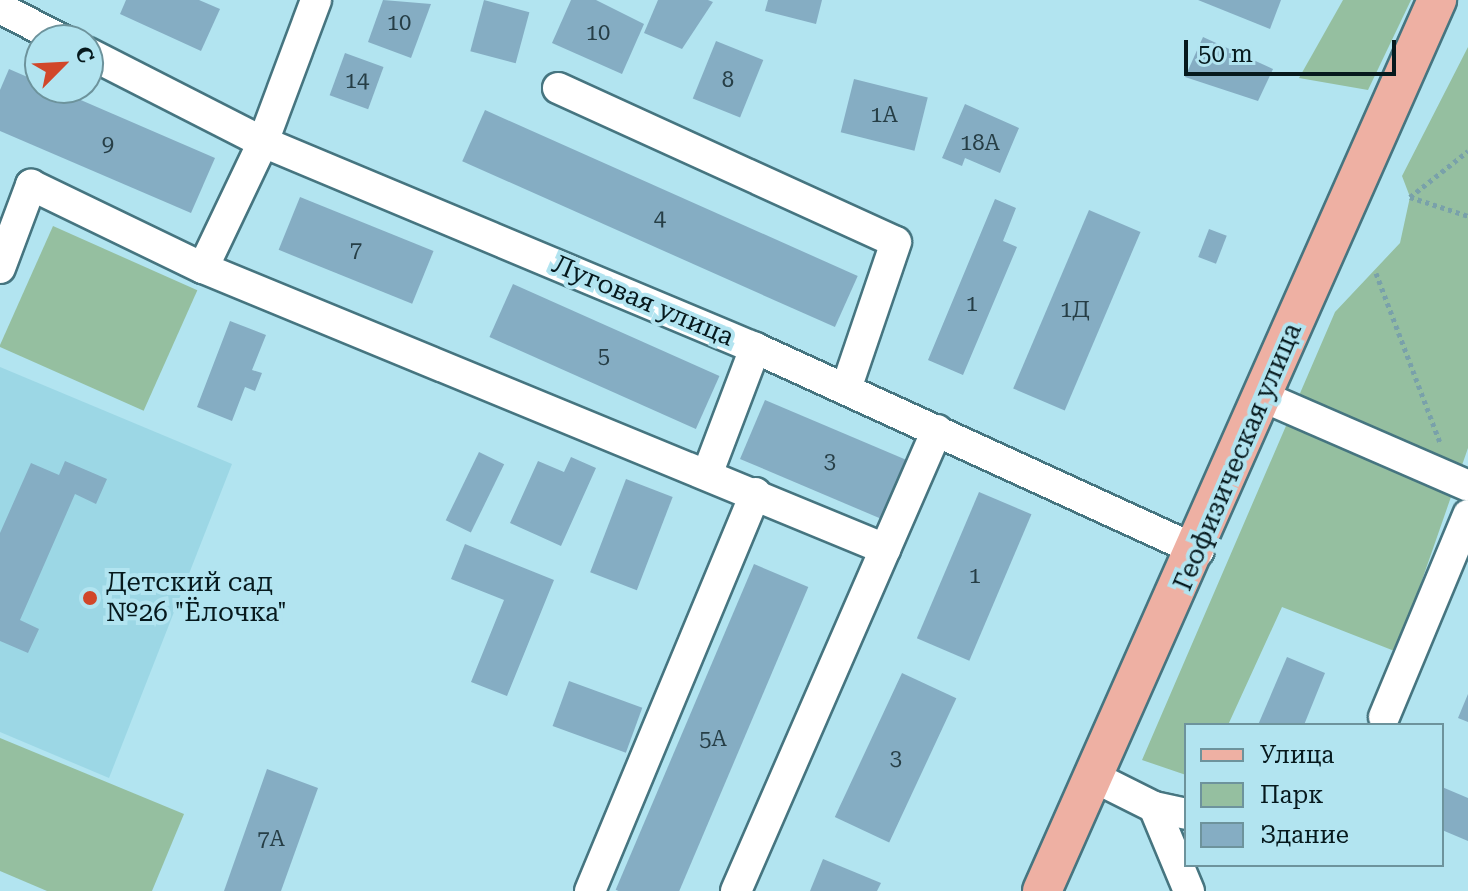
<!DOCTYPE html>
<html>
<head>
<meta charset="utf-8">
<style>
	body { margin:0 }
	#map { position:relative; width:1468px; height:891px; overflow:hidden; background:#b2e4f0; font-family:"Roboto Serif",serif }
	div>[style] { position:absolute }
	.built>* { inset:0; background:#9cd7e5 }
	.green>* { inset:0; background:#95bfa0; transform-origin:0 0 }
	.building>* { inset:0; background:#85adc3; transform-origin:0 0 }
	.path>* { height:5px; margin-top:-2.5px; transform-origin:0; background:repeating-linear-gradient(90deg,#79a1aa 0 4px,transparent 0 8px) }
	.roads { filter:drop-shadow(2px 0 #467580) drop-shadow(-2px 0 #467580) drop-shadow(0 2px #467580) drop-shadow(0 -2px #467580) }
	.minor>* { height:30px; margin:-15px; padding:0 15px; transform-origin:15px; border-radius:15px; background:#fff }
	.major>* { height:38px; margin:-19px; padding:0 19px; transform-origin:19px; border-radius:19px; background:#eeb0a3 }
	.dots>* { width:22px; height:22px; translate:-50% -50%; box-sizing:border-box; border:4px solid #b2e4f0; border-radius:50% }
	span { translate:-50% -50%; white-space:nowrap; text-align:center; line-height:1.15; -webkit-text-stroke:8px #b2e4f0; paint-order:stroke }
	.number-label { font-size:22px; color:#263e46 }
	.number-label span { -webkit-text-stroke-width:0 }
	.street-label { font-size:26px; color:#06191d }
	.poi-label { font-size:26px; color:#06191d }
	.left { translate:0 -50%; text-align:left }
	.legend { position:absolute; left:1184px; top:723px; width:260px; height:144px; box-sizing:border-box; background:#b2e4f0; border:2px solid #6d939c; margin:0; padding:10px 14px; list-style:none; font-size:24px; color:#06191d }
	.legend li { display:flex; align-items:center; gap:16px; height:40px }
	.legend b { width:40px; border:2px solid #6d939c }
	.north { position:absolute; left:24px; top:24px; width:80px; height:80px; box-sizing:border-box; background:#b2e4f0; border:2px solid #6d939c; border-radius:50%; rotate:66deg; font-size:22px; font-weight:700; line-height:32px; text-align:center; color:#06191d }
	.north::after { content:''; display:block; margin:auto; width:28px; height:36px; background:#d1472a; clip-path:polygon(50% 0,100% 100%,50% 72%,0 100%) }
	.scale { position:absolute; left:1184px; top:40px; width:212px; height:36px; box-sizing:border-box; border:4px solid #06191d; border-top:0; padding-left:10px; font-size:24px; line-height:28px; white-space:nowrap; color:#06191d; -webkit-text-stroke:6px #b2e4f0; paint-order:stroke }
</style>
</head>
<body>
<div id="map">
	<div class="built">
		<i style="clip-path:polygon(0 367px,232px 464px,109px 778px,0 732px)"></i>
	</div>
	<div class="green">
		<i style="clip-path:polygon(1343px 0,1411px 0,1368px 90px,1299px 78px)"></i>
		<i style="clip-path:polygon(1468px 47px,1468px 448px,1397px 652px,1282px 607px,1228px 725px,1186px 725px,1186px 775px,1142px 760px,1335px 312px,1400px 243px,1410px 197px,1402px 176px)"></i>
		<i style="left:53px;top:226px;width:158px;height:132px;rotate:24deg"></i>
		<i style="clip-path:polygon(0 738px,184px 814px,152px 891px,47px 891px,0 871px)"></i>
	</div>
	<div class="building">
		<i style="clip-path:polygon(126px 0,199px 0,220px 9px,201px 51px,120px 14px)"></i>
		<i style="clip-path:polygon(383px 0,431px 4px,411px 58px,368px 42px)"></i>
		<i style="left:484px;top:0;width:47px;height:53px;rotate:15deg"></i>
		<i style="clip-path:polygon(571px 0,596px 0,644px 24px,622px 74px,552px 43px)"></i>
		<i style="clip-path:polygon(658px 0,708px 0,713px 2px,682px 49px,644px 33px)"></i>
		<i style="clip-path:polygon(768px 0,822px 0,816px 24px,765px 11px)"></i>
		<i style="clip-path:polygon(1198px 0,1281px 0,1270px 29px)"></i>
		<i style="clip-path:polygon(1203px 37px,1273px 69px,1258px 101px,1185px 77px)"></i>
		<i style="left:716px;top:41px;width:51px;height:62px;rotate:22deg"></i>
		<i style="left:345px;top:53px;width:41px;height:45px;rotate:20deg"></i>
		<i style="clip-path:polygon(9px 69px,215px 158px,191px 213px,0 131px,0 90px)"></i>
		<i style="left:854px;top:79px;width:76px;height:55px;rotate:14deg"></i>
		<i style="clip-path:polygon(965px 104px,1019px 128px,1000px 173px,965px 158px,962px 166px,942px 158px)"></i>
		<i style="left:485px;top:110px;width:408px;height:56px;rotate:24deg"></i>
		<i style="left:300px;top:197px;width:144px;height:57px;rotate:22deg"></i>
		<i style="clip-path:polygon(995px 199px,1016px 208px,1003px 241px,1017px 247px,963px 375px,928px 360px)"></i>
		<i style="left:1089px;top:210px;width:56px;height:194px;rotate:23deg"></i>
		<i style="left:1209px;top:229px;width:19px;height:30px;rotate:21deg"></i>
		<i style="left:513px;top:284px;width:226px;height:58px;rotate:24deg"></i>
		<i style="clip-path:polygon(230px 321px,266px 335px,252px 370px,262px 373px,255px 391px,245px 387px,232px 421px,197px 407px)"></i>
		<i style="left:765px;top:400px;width:166px;height:64px;rotate:23deg"></i>
		<i style="left:479px;top:452px;width:28px;height:76px;rotate:26deg"></i>
		<i style="clip-path:polygon(571px 457px,596px 468px,561px 546px,510px 523px,538px 461px,564px 472px)"></i>
		<i style="clip-path:polygon(65px 461px,107px 479px,96px 504px,75px 494px,20px 620px,39px 629px,28px 653px,0 641px,0 533px,31px 463px,59px 475px)"></i>
		<i style="left:626px;top:479px;width:50px;height:100px;rotate:21deg"></i>
		<i style="left:979px;top:492px;width:57px;height:159px;rotate:23deg"></i>
		<i style="clip-path:polygon(465px 544px,554px 580px,507px 696px,471px 682px,504px 600px,451px 579px)"></i>
		<i style="left:754px;top:564px;width:59px;height:354px;rotate:23deg"></i>
		<i style="clip-path:polygon(1287px 657px,1325px 673px,1304px 725px,1258px 725px)"></i>
		<i style="left:902px;top:673px;width:60px;height:159px;rotate:25deg"></i>
		<i style="left:569px;top:681px;width:78px;height:48px;rotate:20deg"></i>
		<i style="clip-path:polygon(1468px 694px,1468px 722px,1458px 718px)"></i>
		<i style="clip-path:polygon(267px 769px,318px 788px,281px 891px,224px 891px)"></i>
		<i style="clip-path:polygon(1442px 787px,1468px 798px,1468px 841px,1442px 830px)"></i>
		<i style="clip-path:polygon(823px 859px,881px 883px,877px 891px,810px 891px)"></i>
	</div>
	<div class="path">
		<i style="left:1410px;top:197px;width:74px;rotate:-38.4deg"></i>
		<i style="left:1410px;top:197px;width:61px;rotate:18.1deg"></i>
		<i style="left:1376px;top:273px;width:181px;rotate:69.3deg"></i>
	</div>
	<div class="roads">
		<div class="minor">
			<i style="left:0;top:8px;width:70px;rotate:27.3deg"></i>
			<i style="left:88px;top:53px;width:196px;rotate:27deg"></i>
			<i style="left:263px;top:142px;width:533px;rotate:22.72deg"></i>
			<i style="left:755px;top:348px;width:488px;rotate:24.6deg"></i>
			<i style="left:558px;top:88px;width:371px;rotate:24.5deg"></i>
			<i style="left:896px;top:242px;width:155px;rotate:108.8deg"></i>
			<i style="left:0;top:268px;width:89px;rotate:-69.5deg"></i>
			<i style="left:31px;top:185px;width:191px;rotate:25.8deg"></i>
			<i style="left:203px;top:268px;width:140px;rotate:-64.5deg"></i>
			<i style="left:263px;top:142px;width:152px;rotate:-69.5deg"></i>
			<i style="left:203px;top:268px;width:738px;rotate:22.39deg"></i>
			<i style="left:1266px;top:398px;width:220px;rotate:23.5deg"></i>
			<i style="left:708px;top:472px;width:133px;rotate:-69.2deg"></i>
			<i style="left:1384px;top:717px;width:219px;rotate:-67.4deg"></i>
			<i style="left:1094px;top:777px;width:67px;rotate:26.6deg"></i>
			<i style="left:1154px;top:807px;width:91px;rotate:67.4deg"></i>
			<i style="left:1154px;top:807px;width:33px;rotate:12deg"></i>
			<i style="left:590px;top:891px;width:431px;rotate:-67.4deg"></i>
			<i style="left:736px;top:891px;width:503px;rotate:-66.44deg"></i>
		</div>
		<div class="major">
			<i style="left:1042px;top:891px;width:975px;rotate:-66.09deg"></i>
		</div>
	</div>
	<div class="dots">
		<i style="left:90px;top:598px;background:#d1472a"></i>
	</div>
	<div class="number-label">
		<span style="left:399px;top:23px">10</span>
		<span style="left:598px;top:33px">10</span>
		<span style="left:728px;top:80px">8</span>
		<span style="left:357px;top:81px">14</span>
		<span style="left:884px;top:115px">1А</span>
		<span style="left:980px;top:143px">18А</span>
		<span style="left:108px;top:144px">9</span>
		<span style="left:660px;top:219px">4</span>
		<span style="left:356px;top:250px">7</span>
		<span style="left:972px;top:304px">1</span>
		<span style="left:1075px;top:310px">1Д</span>
		<span style="left:604px;top:356px">5</span>
		<span style="left:830px;top:461px">3</span>
		<span style="left:975px;top:576px">1</span>
		<span style="left:713px;top:739px">5А</span>
		<span style="left:896px;top:758px">3</span>
		<span style="left:271px;top:839px">7А</span>
	</div>
	<div class="street-label">
		<span style="left:643px;top:301px;rotate:23deg">Луговая улица</span>
		<span style="left:1238px;top:457px;rotate:-67deg">Геофизическая улица</span>
	</div>
	<div class="poi-label">
		<span class="left" style="left:106px;top:598px">Детский сад<br>№26 "Ёлочка"</span>
	</div>
	<ul class="legend">
	<li><b style="height:10px;background:#eeb0a3"></b>Улица</li>
	<li><b style="height:22px;background:#95bfa0"></b>Парк</li>
	<li><b style="height:22px;background:#85adc3"></b>Здание</li>
	</ul>
	<div class="north">С</div>
	<div class="scale">50 m</div>
</div>
</body>
</html>
